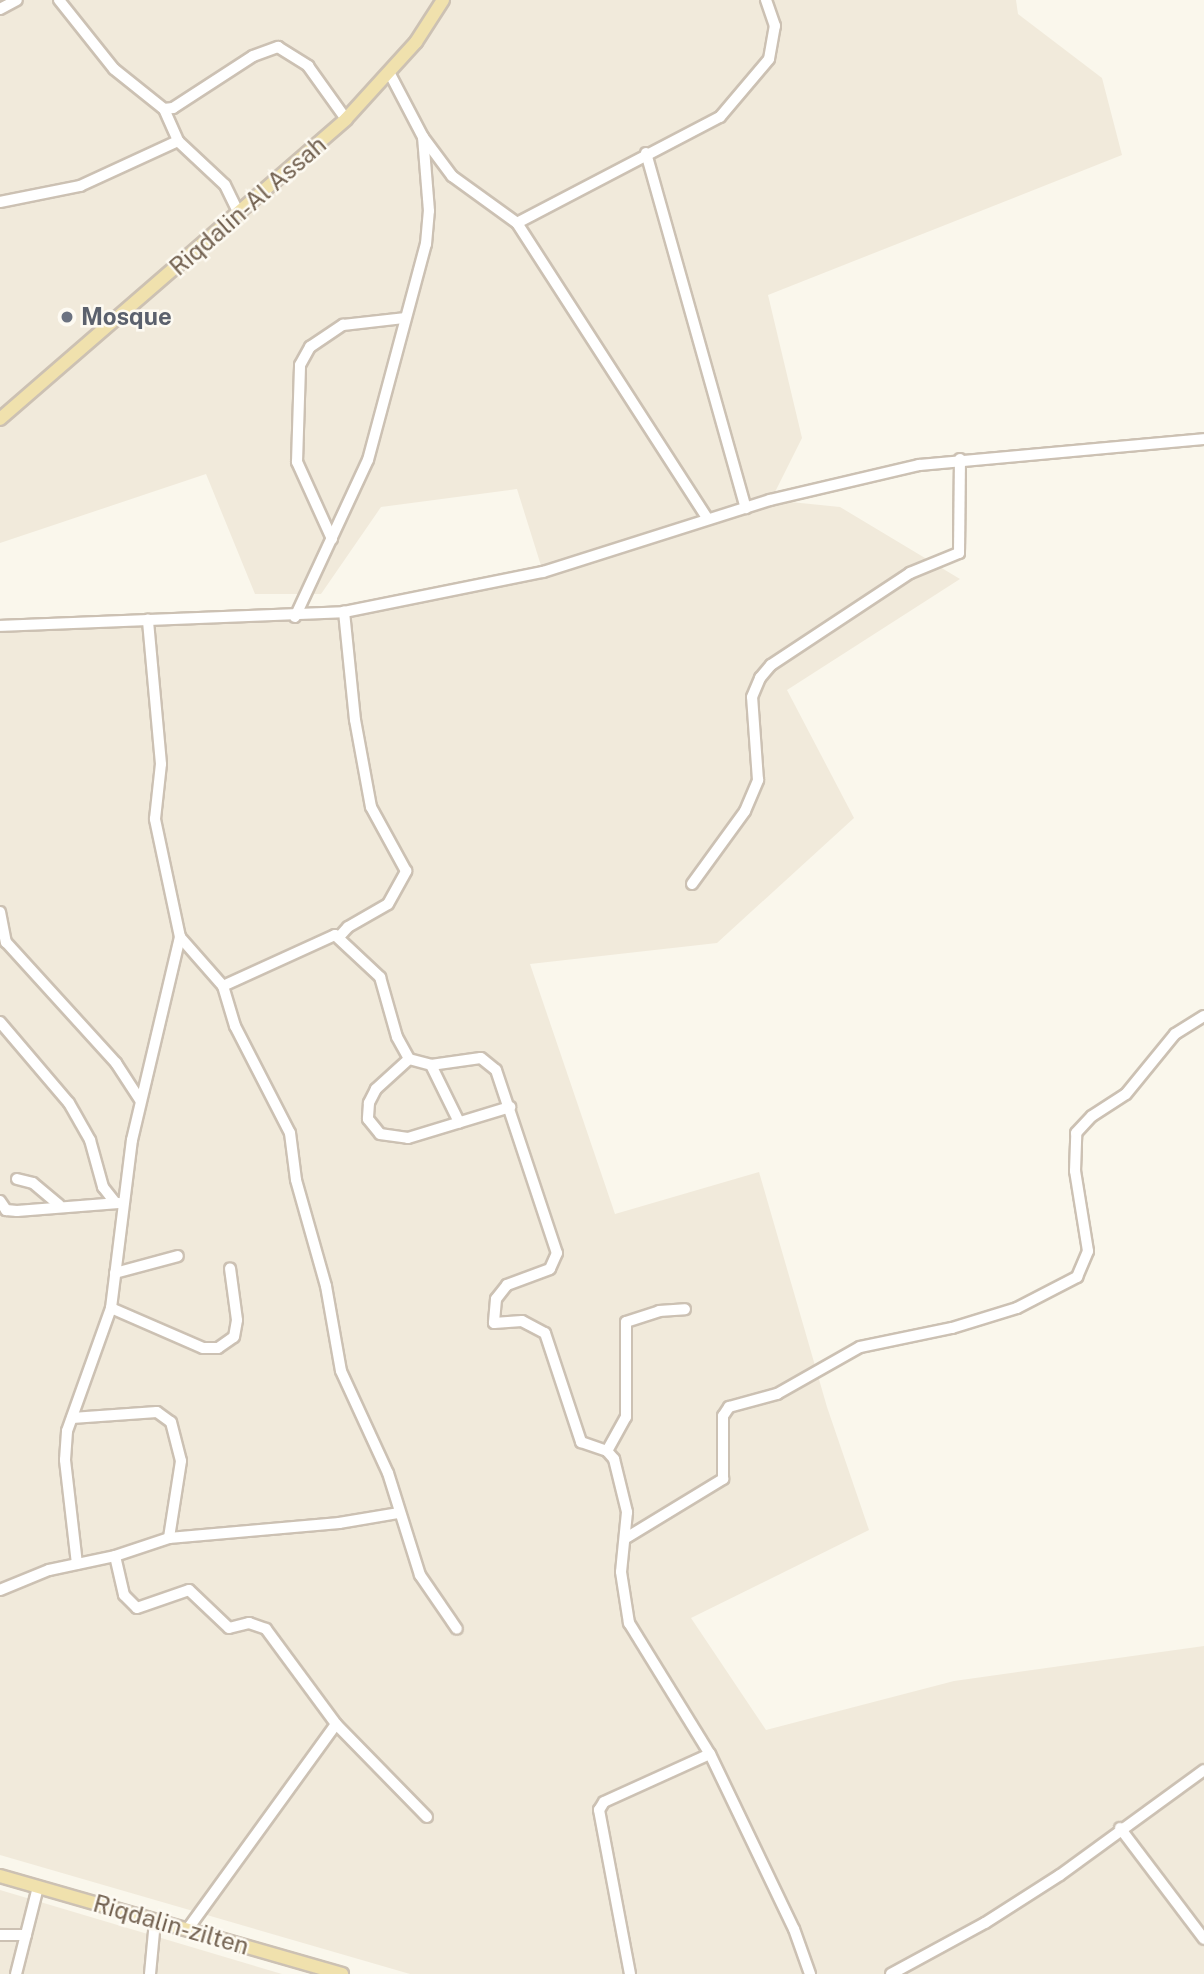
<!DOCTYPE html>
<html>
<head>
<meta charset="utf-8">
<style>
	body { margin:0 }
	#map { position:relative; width:1204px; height:1974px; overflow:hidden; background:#faf7ec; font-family:"Public Sans",sans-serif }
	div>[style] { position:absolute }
	.residential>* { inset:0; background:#f1eadb }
	.roads { filter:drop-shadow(2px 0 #ccc1b3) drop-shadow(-2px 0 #ccc1b3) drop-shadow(0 2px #ccc1b3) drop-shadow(0 -2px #ccc1b3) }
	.minor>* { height:10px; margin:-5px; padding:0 5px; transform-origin:5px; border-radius:5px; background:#fff }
	.major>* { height:12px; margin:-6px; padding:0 6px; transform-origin:6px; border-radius:6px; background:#f0e1ad }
	.dots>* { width:19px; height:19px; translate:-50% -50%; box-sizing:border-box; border:4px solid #fdfaf2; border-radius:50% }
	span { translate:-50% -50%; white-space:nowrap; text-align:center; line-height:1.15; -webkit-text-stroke:5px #fdfaf2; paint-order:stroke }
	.street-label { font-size:24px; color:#736251 }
	.worship-label { font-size:24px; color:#5b616d; font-weight:700 }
	.left { translate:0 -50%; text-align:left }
</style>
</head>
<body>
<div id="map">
	<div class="residential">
		<i style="clip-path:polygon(0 0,1016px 0,1018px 14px,1102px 78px,1122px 155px,768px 295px,802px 438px,771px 500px,840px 507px,960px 579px,787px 690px,854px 818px,717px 943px,530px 964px,615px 1214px,759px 1172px,827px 1407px,869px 1530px,691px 1618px,766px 1730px,954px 1681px,1204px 1646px,1204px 1974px,410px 1974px,0 1855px,0 625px,295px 617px,543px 572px,517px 489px,381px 507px,321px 594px,255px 594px,206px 474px,0 543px)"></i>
		<i style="clip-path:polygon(0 1890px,282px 1974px,0 1974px)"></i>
	</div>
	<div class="roads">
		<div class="minor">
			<i style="left:59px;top:0;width:88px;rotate:51.4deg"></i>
			<i style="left:114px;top:69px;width:64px;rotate:38.7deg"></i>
			<i style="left:164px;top:109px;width:9px;rotate:-6deg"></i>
			<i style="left:173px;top:108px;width:95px;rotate:-33deg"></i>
			<i style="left:253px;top:56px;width:27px;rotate:-20deg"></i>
			<i style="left:278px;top:47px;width:36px;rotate:32deg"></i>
			<i style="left:308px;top:66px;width:65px;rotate:54.4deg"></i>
			<i style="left:0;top:9px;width:19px;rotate:-28deg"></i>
			<i style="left:390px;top:74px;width:71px;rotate:62.4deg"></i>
			<i style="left:423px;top:137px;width:49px;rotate:53.4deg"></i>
			<i style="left:452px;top:176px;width:80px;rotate:35.9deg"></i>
			<i style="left:517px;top:223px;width:352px;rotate:57.2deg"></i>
			<i style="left:164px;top:109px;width:35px;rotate:66deg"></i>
			<i style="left:178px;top:141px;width:64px;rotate:43.1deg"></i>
			<i style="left:225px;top:185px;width:32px;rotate:64deg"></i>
			<i style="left:646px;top:153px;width:369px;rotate:74.3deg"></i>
			<i style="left:0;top:202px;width:82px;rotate:-11.3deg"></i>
			<i style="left:80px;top:186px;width:108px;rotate:-24.7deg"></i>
			<i style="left:517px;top:223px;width:229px;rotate:-27.6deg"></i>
			<i style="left:720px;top:117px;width:76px;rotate:-49.8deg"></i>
			<i style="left:769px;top:59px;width:34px;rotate:-80deg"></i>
			<i style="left:775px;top:26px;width:28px;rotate:-109deg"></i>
			<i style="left:332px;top:539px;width:85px;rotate:-114.4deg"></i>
			<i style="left:297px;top:462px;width:97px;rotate:-88.2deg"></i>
			<i style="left:300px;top:365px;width:21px;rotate:-61deg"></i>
			<i style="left:310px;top:347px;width:40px;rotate:-34deg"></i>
			<i style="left:343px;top:325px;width:61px;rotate:-6.5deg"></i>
			<i style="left:295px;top:617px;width:173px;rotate:-65.1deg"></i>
			<i style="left:368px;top:460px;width:224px;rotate:-75deg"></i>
			<i style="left:426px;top:244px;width:33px;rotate:-85deg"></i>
			<i style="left:429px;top:211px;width:74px;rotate:-94.6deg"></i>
			<i style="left:0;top:626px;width:344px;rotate:-2.3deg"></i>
			<i style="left:344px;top:612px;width:203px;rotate:-11.4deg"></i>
			<i style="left:543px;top:572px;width:238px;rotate:-17.6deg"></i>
			<i style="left:770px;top:500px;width:153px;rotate:-13.2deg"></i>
			<i style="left:919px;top:465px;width:286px;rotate:-5.2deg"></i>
			<i style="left:692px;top:884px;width:90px;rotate:-54deg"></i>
			<i style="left:745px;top:811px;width:34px;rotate:-67deg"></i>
			<i style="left:758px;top:780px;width:83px;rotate:-94.1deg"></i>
			<i style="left:752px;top:697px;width:21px;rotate:-67deg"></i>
			<i style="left:760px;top:678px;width:17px;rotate:-50deg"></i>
			<i style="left:771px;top:665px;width:167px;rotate:-33.5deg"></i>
			<i style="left:910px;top:573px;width:53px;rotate:-22.2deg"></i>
			<i style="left:959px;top:553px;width:94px;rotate:-89.4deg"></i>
			<i style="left:0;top:912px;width:31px;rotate:79deg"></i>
			<i style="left:6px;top:942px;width:164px;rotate:47.7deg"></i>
			<i style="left:116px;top:1063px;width:44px;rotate:57deg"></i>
			<i style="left:180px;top:937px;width:65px;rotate:48.7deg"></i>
			<i style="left:223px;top:986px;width:42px;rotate:73.3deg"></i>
			<i style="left:235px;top:1026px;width:120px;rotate:62.8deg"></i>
			<i style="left:290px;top:1133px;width:47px;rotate:82.7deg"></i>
			<i style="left:296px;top:1180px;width:110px;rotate:74.2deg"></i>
			<i style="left:326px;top:1286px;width:86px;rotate:80deg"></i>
			<i style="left:341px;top:1371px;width:112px;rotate:65.3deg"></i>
			<i style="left:388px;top:1473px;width:107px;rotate:72.6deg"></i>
			<i style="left:420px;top:1575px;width:65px;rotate:55.6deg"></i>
			<i style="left:339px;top:937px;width:13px;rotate:-48deg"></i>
			<i style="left:348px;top:927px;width:46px;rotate:-29.9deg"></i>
			<i style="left:388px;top:904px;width:38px;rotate:-61deg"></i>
			<i style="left:406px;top:871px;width:73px;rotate:-118.7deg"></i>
			<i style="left:371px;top:807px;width:88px;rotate:-100.4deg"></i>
			<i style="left:355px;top:720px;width:109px;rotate:-95.8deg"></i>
			<i style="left:223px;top:986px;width:123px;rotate:-24.5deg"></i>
			<i style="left:335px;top:935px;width:62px;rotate:43deg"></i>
			<i style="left:380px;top:977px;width:62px;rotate:74.2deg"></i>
			<i style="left:397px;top:1037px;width:25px;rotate:61deg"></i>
			<i style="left:409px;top:1059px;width:23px;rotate:15deg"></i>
			<i style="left:431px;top:1065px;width:50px;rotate:-8deg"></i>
			<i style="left:481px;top:1058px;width:19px;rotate:39deg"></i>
			<i style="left:496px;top:1070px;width:193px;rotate:71.6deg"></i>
			<i style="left:557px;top:1253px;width:17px;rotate:114deg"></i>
			<i style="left:550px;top:1269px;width:46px;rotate:159.6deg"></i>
			<i style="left:507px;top:1285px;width:18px;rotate:128deg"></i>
			<i style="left:496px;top:1299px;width:24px;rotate:95deg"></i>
			<i style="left:494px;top:1323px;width:28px;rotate:-4deg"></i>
			<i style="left:522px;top:1321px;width:26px;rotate:28deg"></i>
			<i style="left:545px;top:1333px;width:115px;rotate:71.7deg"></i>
			<i style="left:581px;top:1442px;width:28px;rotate:19deg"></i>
			<i style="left:607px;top:1451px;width:11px;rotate:49deg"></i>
			<i style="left:614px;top:1459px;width:55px;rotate:76.2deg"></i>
			<i style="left:627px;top:1512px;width:60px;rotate:95.7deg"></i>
			<i style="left:621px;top:1572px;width:52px;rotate:81.1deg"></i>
			<i style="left:629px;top:1623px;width:154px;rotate:58.3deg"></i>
			<i style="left:710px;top:1754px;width:194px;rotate:64.4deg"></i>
			<i style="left:794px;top:1929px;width:48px;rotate:70.4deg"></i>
			<i style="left:0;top:1022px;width:106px;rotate:49.6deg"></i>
			<i style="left:69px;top:1103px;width:43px;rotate:60.4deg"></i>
			<i style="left:90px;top:1140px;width:49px;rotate:74.5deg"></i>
			<i style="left:103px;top:1187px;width:18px;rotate:52deg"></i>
			<i style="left:409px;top:1059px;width:45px;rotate:137.7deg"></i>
			<i style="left:376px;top:1089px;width:16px;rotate:117deg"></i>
			<i style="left:369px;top:1103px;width:16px;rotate:94deg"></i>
			<i style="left:368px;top:1119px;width:19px;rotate:51deg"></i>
			<i style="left:380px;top:1134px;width:28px;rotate:8deg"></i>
			<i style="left:408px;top:1138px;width:107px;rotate:-16.9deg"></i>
			<i style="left:431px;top:1065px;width:64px;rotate:63.8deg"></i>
			<i style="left:17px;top:1179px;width:16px;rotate:14deg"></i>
			<i style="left:33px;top:1183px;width:34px;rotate:40deg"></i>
			<i style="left:0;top:1201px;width:11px;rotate:56deg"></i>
			<i style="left:6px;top:1210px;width:11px;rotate:5deg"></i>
			<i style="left:17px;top:1211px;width:102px;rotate:-4.5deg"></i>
			<i style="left:115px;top:1273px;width:65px;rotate:-15.1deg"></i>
			<i style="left:111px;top:1308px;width:100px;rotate:23.5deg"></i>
			<i style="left:203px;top:1348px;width:15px"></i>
			<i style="left:218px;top:1348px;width:19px;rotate:-35deg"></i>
			<i style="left:234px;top:1337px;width:17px;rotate:-80deg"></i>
			<i style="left:237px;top:1320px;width:52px;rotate:-97.7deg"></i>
			<i style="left:72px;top:1418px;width:85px;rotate:-4deg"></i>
			<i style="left:157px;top:1412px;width:17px;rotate:36deg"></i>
			<i style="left:171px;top:1422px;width:40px;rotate:75.6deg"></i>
			<i style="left:181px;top:1461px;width:78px;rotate:98.9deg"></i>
			<i style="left:607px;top:1451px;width:39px;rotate:-61deg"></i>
			<i style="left:626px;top:1417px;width:95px;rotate:-90deg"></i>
			<i style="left:626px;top:1322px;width:35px;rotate:-18deg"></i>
			<i style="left:659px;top:1311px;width:26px;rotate:-4deg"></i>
			<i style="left:626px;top:1538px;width:114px;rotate:-31.3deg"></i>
			<i style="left:723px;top:1479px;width:63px;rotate:-90deg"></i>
			<i style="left:723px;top:1416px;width:11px;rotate:-56deg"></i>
			<i style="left:729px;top:1407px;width:50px;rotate:-15.2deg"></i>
			<i style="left:777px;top:1394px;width:95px;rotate:-29.5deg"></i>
			<i style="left:860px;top:1347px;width:94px;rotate:-11.7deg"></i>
			<i style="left:952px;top:1328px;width:68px;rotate:-17.1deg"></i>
			<i style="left:1017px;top:1308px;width:68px;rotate:-27.3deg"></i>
			<i style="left:1077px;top:1277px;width:28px;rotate:-67deg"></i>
			<i style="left:1088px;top:1251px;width:81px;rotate:-99.2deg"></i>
			<i style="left:1075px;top:1171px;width:38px;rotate:-88deg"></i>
			<i style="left:1076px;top:1133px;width:23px;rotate:-47deg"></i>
			<i style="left:1092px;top:1116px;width:40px;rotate:-32.9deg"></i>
			<i style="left:1126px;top:1094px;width:77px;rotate:-50.8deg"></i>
			<i style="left:1175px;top:1034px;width:34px;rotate:-32deg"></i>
			<i style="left:115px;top:1556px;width:40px;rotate:77deg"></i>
			<i style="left:124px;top:1595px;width:18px;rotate:45deg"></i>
			<i style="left:137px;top:1608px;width:55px;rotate:-19.1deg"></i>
			<i style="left:189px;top:1590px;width:55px;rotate:43.5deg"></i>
			<i style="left:229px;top:1628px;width:21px;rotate:-14deg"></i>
			<i style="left:249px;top:1623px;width:18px;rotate:19deg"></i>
			<i style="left:266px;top:1629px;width:118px;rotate:53.6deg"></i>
			<i style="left:336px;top:1724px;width:130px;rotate:45.6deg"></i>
			<i style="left:77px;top:1564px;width:105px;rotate:-96.6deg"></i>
			<i style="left:65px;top:1460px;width:29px;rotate:-86deg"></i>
			<i style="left:67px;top:1431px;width:131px;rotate:-70.3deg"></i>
			<i style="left:111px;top:1308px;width:169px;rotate:-82.9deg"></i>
			<i style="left:132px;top:1140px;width:209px;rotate:-76.7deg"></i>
			<i style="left:180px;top:937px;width:121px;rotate:-102deg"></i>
			<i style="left:155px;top:819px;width:55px;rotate:-83.8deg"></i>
			<i style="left:161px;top:764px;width:145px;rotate:-95.2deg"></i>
			<i style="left:0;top:1590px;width:53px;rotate:-22.2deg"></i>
			<i style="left:49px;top:1570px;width:67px;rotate:-12deg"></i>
			<i style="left:115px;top:1556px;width:57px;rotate:-18.4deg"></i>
			<i style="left:169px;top:1538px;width:171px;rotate:-5deg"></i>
			<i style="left:339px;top:1523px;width:61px;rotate:-9.5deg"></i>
			<i style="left:1120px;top:1828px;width:139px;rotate:52.9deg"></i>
			<i style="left:187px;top:1930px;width:254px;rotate:-54.1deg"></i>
			<i style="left:0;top:1935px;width:26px"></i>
			<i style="left:16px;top:1974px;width:90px;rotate:-75.8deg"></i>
			<i style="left:150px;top:1974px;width:53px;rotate:-84.6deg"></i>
			<i style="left:630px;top:1974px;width:167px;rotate:-100.7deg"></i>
			<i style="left:599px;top:1810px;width:9px;rotate:-58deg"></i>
			<i style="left:604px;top:1802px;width:116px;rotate:-24.4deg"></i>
			<i style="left:891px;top:1974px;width:107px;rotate:-28.5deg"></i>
			<i style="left:985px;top:1923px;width:89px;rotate:-32.6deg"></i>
			<i style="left:1060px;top:1875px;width:178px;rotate:-36.1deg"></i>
		</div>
		<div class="major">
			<i style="left:0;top:419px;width:458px;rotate:-40.9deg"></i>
			<i style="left:346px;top:119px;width:104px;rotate:-47.7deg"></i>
			<i style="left:416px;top:42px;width:50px;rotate:-57.3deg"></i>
			<i style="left:0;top:1876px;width:356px;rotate:16deg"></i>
		</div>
	</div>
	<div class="dots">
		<i style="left:67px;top:317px;background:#6b7280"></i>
	</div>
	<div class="street-label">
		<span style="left:248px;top:206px;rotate:-41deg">Riqdalin-Al Assah</span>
		<span style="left:171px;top:1925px;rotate:16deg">Riqdalin-zilten</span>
	</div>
	<div class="worship-label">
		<span class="left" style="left:81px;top:317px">Mosque</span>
	</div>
</div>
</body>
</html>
